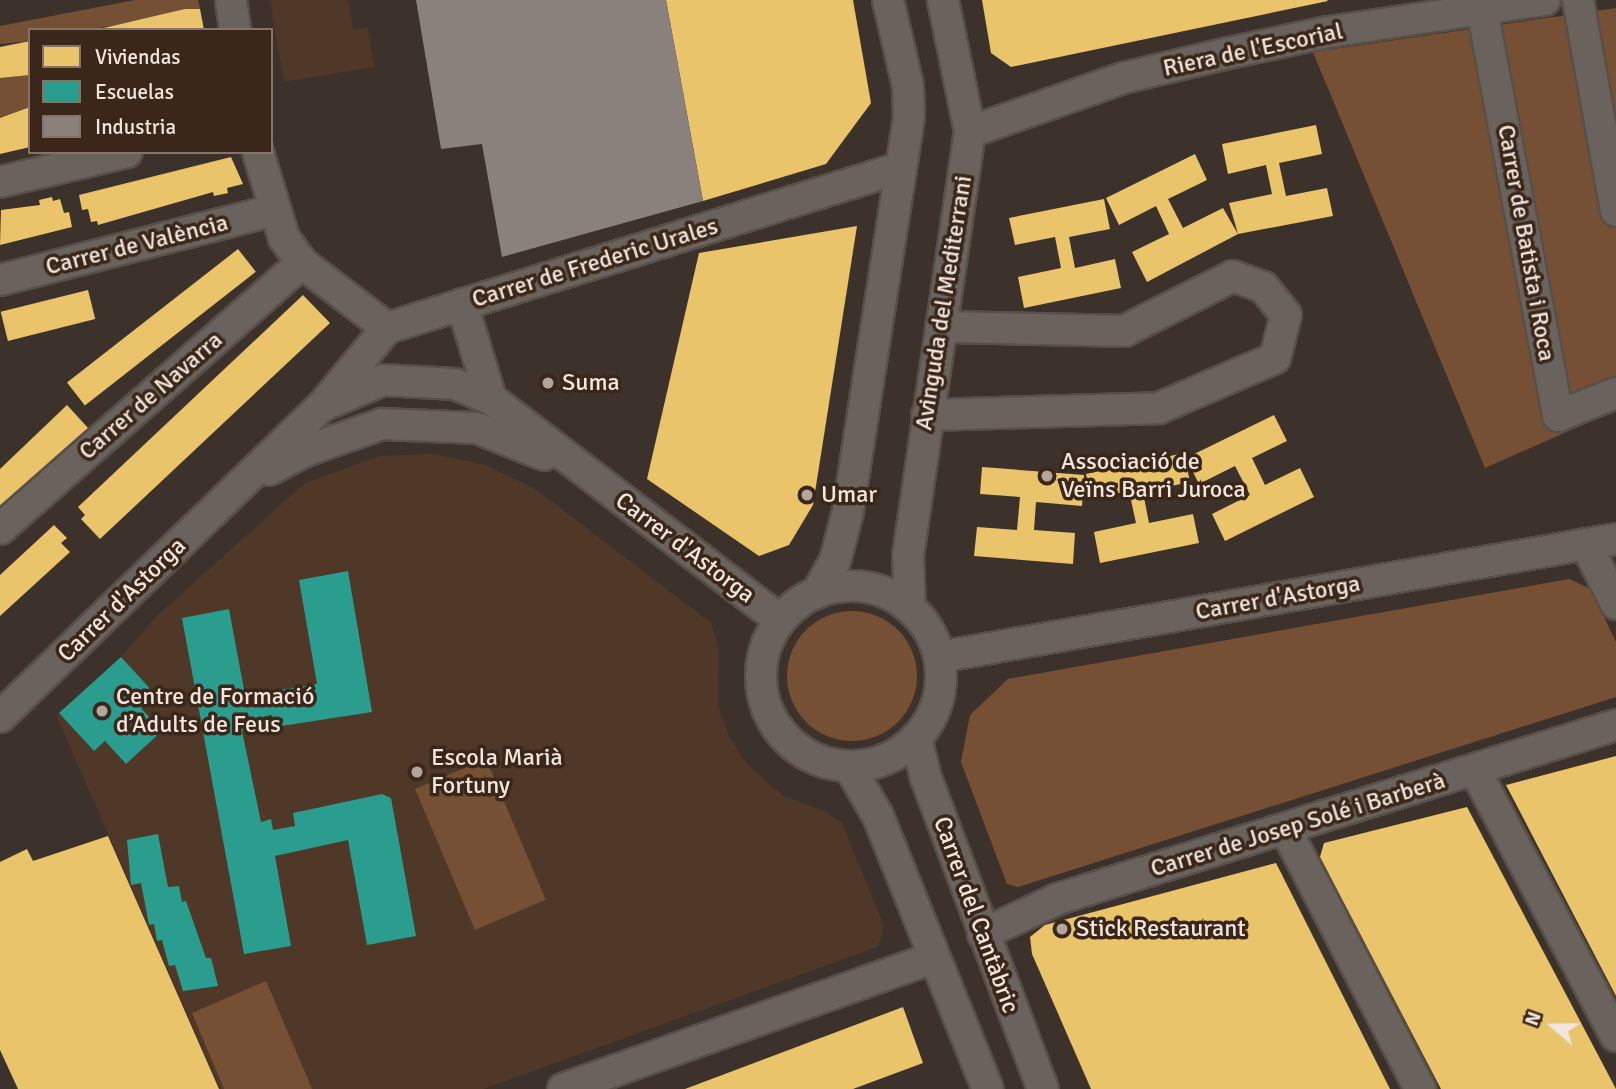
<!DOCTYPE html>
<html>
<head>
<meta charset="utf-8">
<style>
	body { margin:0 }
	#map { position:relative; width:1616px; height:1089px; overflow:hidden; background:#3d322b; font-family:Signika,sans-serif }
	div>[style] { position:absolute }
	.built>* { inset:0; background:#4f3828 }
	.green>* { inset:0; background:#765034; transform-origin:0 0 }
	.round { border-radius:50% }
	.homes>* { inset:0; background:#e9c46a; transform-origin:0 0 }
	.schools>* { inset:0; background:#2a9d8f }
	.industry>* { inset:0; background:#8a817c }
	.roads { filter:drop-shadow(2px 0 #584f49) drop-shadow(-2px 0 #584f49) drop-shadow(0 2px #584f49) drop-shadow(0 -2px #584f49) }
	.street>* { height:30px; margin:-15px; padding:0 15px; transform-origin:15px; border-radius:15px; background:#6a625c }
	.street>.ring { margin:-15px; padding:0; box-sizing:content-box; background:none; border:30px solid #6a625c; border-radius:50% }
	.dots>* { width:19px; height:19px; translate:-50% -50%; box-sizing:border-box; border:4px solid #3a271a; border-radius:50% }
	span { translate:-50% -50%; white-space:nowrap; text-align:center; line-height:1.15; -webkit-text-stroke:7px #3a271a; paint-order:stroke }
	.street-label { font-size:24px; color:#f1e5dd }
	.poi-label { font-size:24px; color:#f1e5dd }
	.left { translate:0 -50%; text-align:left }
	.legend { position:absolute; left:28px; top:28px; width:245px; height:126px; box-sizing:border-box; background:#3a271a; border:2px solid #837368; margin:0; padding:9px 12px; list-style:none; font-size:21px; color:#f1e5dd }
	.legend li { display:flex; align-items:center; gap:14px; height:35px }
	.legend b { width:35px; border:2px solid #837368 }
	.north { position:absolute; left:1518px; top:991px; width:70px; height:70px; -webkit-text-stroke:5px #3a271a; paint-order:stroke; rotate:290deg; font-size:19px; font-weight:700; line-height:28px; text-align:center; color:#f1e5dd }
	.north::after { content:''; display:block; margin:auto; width:24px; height:32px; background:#f1e5dd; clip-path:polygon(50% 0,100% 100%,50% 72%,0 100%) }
</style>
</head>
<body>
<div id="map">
	<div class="built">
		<i style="clip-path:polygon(270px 0,348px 0,353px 30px,368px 28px,374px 67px,284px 82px)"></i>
		<i style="clip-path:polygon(434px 454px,485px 465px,534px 488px,711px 623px,719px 648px,718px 706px,729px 736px,746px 763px,783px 796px,824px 811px,842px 823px,883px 924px,882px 937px,877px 947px,483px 1089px,220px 1089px,56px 715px,59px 713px,94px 751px,105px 741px,126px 764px,162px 731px,141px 708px,156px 695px,121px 657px,157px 616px,305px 483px,380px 456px)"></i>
	</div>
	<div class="green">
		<i style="clip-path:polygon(135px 0,198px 0,200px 9px,94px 29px,30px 30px,30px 41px,0 44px,0 26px)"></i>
		<i style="clip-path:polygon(1616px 8px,1616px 410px,1485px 468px,1313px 52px)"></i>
		<i style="clip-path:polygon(30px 75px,30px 107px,0 118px,0 78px)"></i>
		<i style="clip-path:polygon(1569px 579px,1591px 589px,1616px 642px,1616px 697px,1018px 887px,1007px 884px,961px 762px,970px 715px,1008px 679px)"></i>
		<i class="round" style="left:787px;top:611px;width:130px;height:130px"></i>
		<i style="left:486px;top:759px;width:153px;height:77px;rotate:67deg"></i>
		<i style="clip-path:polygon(266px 981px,312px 1089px,224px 1089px,192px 1013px)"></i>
	</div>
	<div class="homes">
		<i style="clip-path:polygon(666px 0,853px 0,871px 103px,826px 164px,703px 201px)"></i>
		<i style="clip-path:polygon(982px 0,1327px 0,1328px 1px,1011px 67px,991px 53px)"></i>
		<i style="clip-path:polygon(185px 9px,200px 9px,204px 30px,95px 30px)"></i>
		<i style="clip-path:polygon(30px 41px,30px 75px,0 78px,0 47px)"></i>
		<i style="clip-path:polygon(30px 107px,30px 147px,0 154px,0 118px)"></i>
		<i style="clip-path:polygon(1316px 125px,1322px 154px,1279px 163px,1286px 196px,1327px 188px,1333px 216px,1238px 234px,1147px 282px,1132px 252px,1169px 234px,1156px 206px,1119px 225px,1106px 198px,1195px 154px,1207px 180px,1168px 199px,1183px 228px,1223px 208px,1238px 234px,1229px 203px,1272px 194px,1266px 165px,1228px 174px,1222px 144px)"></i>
		<i style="clip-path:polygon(231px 157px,243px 184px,227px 188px,228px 193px,214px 196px,213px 192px,98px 225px,97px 221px,91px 222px,88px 209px,82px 210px,79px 195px)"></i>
		<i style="clip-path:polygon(52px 197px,53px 201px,60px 199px,64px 213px,69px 212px,72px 227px,0 245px,1px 210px,40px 205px,39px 200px)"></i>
		<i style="clip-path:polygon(1104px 199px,1110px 229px,1069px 237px,1075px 268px,1115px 259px,1121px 288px,1024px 308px,1018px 277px,1061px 268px,1055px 237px,1015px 245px,1009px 218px)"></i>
		<i style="clip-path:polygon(857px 226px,813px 505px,789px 545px,759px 556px,647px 479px,699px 253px)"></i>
		<i style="left:238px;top:249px;width:29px;height:217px;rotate:52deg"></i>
		<i style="left:88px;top:290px;width:30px;height:90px;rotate:76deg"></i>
		<i style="clip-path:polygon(303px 295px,330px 323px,100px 539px,81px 519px,85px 515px,78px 507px)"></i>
		<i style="clip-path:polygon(67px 405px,89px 429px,0 510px,0 469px)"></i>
		<i style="clip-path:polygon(1274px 415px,1287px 441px,1252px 458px,1265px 485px,1300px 468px,1314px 497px,1225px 541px,1212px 514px,1250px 495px,1235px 466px,1199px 484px,1186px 458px)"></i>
		<i style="clip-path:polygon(1184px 453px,1190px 482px,1143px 492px,1149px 523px,1193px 514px,1199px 543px,1100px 563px,1094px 532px,1136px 523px,1129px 491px,1091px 499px,1086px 474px)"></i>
		<i style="clip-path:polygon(982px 467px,1084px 475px,1082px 506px,1036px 502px,1034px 530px,1075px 533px,1073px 564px,974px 556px,977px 527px,1017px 530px,1020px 497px,980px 494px)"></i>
		<i style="clip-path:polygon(54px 525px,67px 538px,61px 543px,70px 552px,0 616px,0 575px)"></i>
		<i style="clip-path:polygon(1616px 756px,1616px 996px,1506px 785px)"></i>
		<i style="clip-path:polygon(1467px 807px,1616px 1089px,1441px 1089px,1320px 857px,1324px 843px)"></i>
		<i style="clip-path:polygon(108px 836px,219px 1089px,18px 1089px,0 1050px,0 862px,27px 849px,33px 861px)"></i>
		<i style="clip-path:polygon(1276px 863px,1390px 1089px,1091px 1089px,1032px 954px,1030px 937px,1045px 925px)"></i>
		<i style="clip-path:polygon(903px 1007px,923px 1063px,853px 1089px,685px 1089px)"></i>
	</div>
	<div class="schools">
		<i style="clip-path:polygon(348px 571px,372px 712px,275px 727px,272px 715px,249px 720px,251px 730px,242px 731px,261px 822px,271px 819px,273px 830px,295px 826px,293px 813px,382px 794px,391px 798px,416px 936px,367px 945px,348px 840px,275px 856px,291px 946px,244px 954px,182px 618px,229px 609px,245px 695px,317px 684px,299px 580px)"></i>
		<i style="clip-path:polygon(121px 657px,156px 695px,141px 708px,162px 731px,126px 764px,105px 741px,94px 751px,59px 713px)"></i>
		<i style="clip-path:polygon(158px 834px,168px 887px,179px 886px,182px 902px,186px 901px,206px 958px,211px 958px,218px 986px,183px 991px,175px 965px,169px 966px,162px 940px,157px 941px,154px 924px,149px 925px,141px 883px,131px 885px,127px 840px)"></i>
	</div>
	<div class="industry">
		<i style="clip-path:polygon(416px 0,666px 0,703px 201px,502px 257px,482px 144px,441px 149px)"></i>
	</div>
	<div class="roads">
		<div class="street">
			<i style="left:231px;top:0;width:30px;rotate:82deg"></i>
			<i style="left:1578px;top:0;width:214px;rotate:79.8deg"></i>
			<i style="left:1482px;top:9px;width:414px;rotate:79.4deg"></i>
			<i style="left:1558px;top:416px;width:62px;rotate:-21.6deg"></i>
			<i style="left:970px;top:132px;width:162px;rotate:-19.4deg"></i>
			<i style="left:1123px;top:78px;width:109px;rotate:-13.3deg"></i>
			<i style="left:1229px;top:53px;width:101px;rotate:-12deg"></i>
			<i style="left:1328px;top:32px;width:219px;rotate:-8.4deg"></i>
			<i style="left:258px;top:152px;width:90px;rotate:73.2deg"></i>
			<i style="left:284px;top:238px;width:31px;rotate:54deg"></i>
			<i style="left:302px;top:263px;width:107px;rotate:37.4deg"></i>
			<i style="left:0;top:182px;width:130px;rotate:-13.3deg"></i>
			<i style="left:0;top:280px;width:283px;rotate:-14.3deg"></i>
			<i style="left:462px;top:304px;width:99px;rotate:73deg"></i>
			<i style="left:328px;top:399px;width:92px;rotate:-50.3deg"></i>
			<i style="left:387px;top:328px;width:537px;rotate:-17.32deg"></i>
			<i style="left:927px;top:415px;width:232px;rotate:-1.7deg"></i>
			<i style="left:1159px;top:408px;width:126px;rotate:-23.3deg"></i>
			<i style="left:1275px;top:358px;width:44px;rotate:-75.7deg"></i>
			<i style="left:1286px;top:315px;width:36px;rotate:-129deg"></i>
			<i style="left:1263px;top:287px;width:32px;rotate:-160deg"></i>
			<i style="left:1233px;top:276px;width:122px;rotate:153.2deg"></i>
			<i style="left:1124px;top:331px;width:183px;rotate:-178.7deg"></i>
			<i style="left:269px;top:470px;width:41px;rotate:-27.8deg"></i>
			<i style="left:305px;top:451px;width:82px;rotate:-19.3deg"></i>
			<i style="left:382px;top:424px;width:95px;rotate:2.4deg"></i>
			<i style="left:477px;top:428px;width:72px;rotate:21.9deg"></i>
			<i style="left:0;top:529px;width:402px;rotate:-41.4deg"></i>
			<i style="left:1586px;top:544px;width:67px;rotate:63.4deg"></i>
			<i class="ring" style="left:761px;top:586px;width:150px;height:150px"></i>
			<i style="left:817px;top:593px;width:37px;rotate:-61deg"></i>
			<i style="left:835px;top:561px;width:52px;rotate:-75.4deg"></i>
			<i style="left:848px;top:511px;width:399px;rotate:-81.2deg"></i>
			<i style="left:909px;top:117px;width:31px;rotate:-92deg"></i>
			<i style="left:908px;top:86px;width:88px;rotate:-103.1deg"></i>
			<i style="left:910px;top:608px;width:52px;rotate:-92.2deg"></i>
			<i style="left:908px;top:556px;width:429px;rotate:-81.7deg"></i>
			<i style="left:970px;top:132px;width:135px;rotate:-101.6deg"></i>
			<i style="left:939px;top:657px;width:687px;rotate:-9.89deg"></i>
			<i style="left:0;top:717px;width:448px;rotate:-44deg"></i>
			<i style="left:322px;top:406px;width:66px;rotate:-23.1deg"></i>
			<i style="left:383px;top:380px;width:72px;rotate:3.2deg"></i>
			<i style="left:455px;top:384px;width:39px;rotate:23deg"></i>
			<i style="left:491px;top:399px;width:362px;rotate:37.4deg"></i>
			<i style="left:916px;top:738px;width:41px;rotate:76deg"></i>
			<i style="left:926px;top:778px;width:332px;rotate:69.4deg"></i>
			<i style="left:849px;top:766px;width:58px;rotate:59.9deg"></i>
			<i style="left:878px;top:816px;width:294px;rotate:68.1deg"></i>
			<i style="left:1475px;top:770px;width:301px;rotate:62.1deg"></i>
			<i style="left:1286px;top:830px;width:292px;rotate:62.6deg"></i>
			<i style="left:983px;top:934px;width:83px;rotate:-25deg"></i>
			<i style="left:1058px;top:899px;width:584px;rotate:-17.32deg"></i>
			<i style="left:563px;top:1089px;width:393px;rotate:-19.5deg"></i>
		</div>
	</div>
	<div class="dots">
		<i style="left:548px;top:383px;background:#b2a69f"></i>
		<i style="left:1047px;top:476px;background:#b2a69f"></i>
		<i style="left:807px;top:495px;background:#b2a69f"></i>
		<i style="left:102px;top:711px;background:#b2a69f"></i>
		<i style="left:417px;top:772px;background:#b2a69f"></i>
		<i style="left:1062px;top:929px;background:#b2a69f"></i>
	</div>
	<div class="street-label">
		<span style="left:1253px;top:50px;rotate:-12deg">Riera de l'Escorial</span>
		<span style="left:1526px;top:243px;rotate:80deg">Carrer de Batista i Roca</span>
		<span style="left:137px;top:245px;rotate:-14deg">Carrer de València</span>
		<span style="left:595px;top:263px;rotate:-17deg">Carrer de Frederic Urales</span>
		<span style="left:944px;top:303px;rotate:-81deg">Avinguda del Mediterrani</span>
		<span style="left:151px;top:396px;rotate:-41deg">Carrer de Navarra</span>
		<span style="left:685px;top:548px;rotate:37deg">Carrer d'Astorga</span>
		<span style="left:1278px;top:598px;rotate:-10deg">Carrer d'Astorga</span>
		<span style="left:122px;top:600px;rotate:-44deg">Carrer d'Astorga</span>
		<span style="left:1298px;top:825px;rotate:-17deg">Carrer de Josep Solé i Barberà</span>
		<span style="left:976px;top:915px;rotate:70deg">Carrer del Cantàbric</span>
	</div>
	<div class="poi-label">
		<span class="left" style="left:562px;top:383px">Suma</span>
		<span class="left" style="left:1061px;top:476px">Associació de<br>Veïns Barri Juroca</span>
		<span class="left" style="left:821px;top:495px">Umar</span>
		<span class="left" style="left:116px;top:711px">Centre de Formació<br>d’Adults de Feus</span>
		<span class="left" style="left:431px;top:772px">Escola Marià<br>Fortuny</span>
		<span class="left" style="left:1076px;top:929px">Stick Restaurant</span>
	</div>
	<ul class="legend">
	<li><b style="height:19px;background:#e9c46a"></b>Viviendas</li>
	<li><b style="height:19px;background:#2a9d8f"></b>Escuelas</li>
	<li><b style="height:19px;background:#8a817c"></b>Industria</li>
	</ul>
	<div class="north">N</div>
</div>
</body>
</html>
